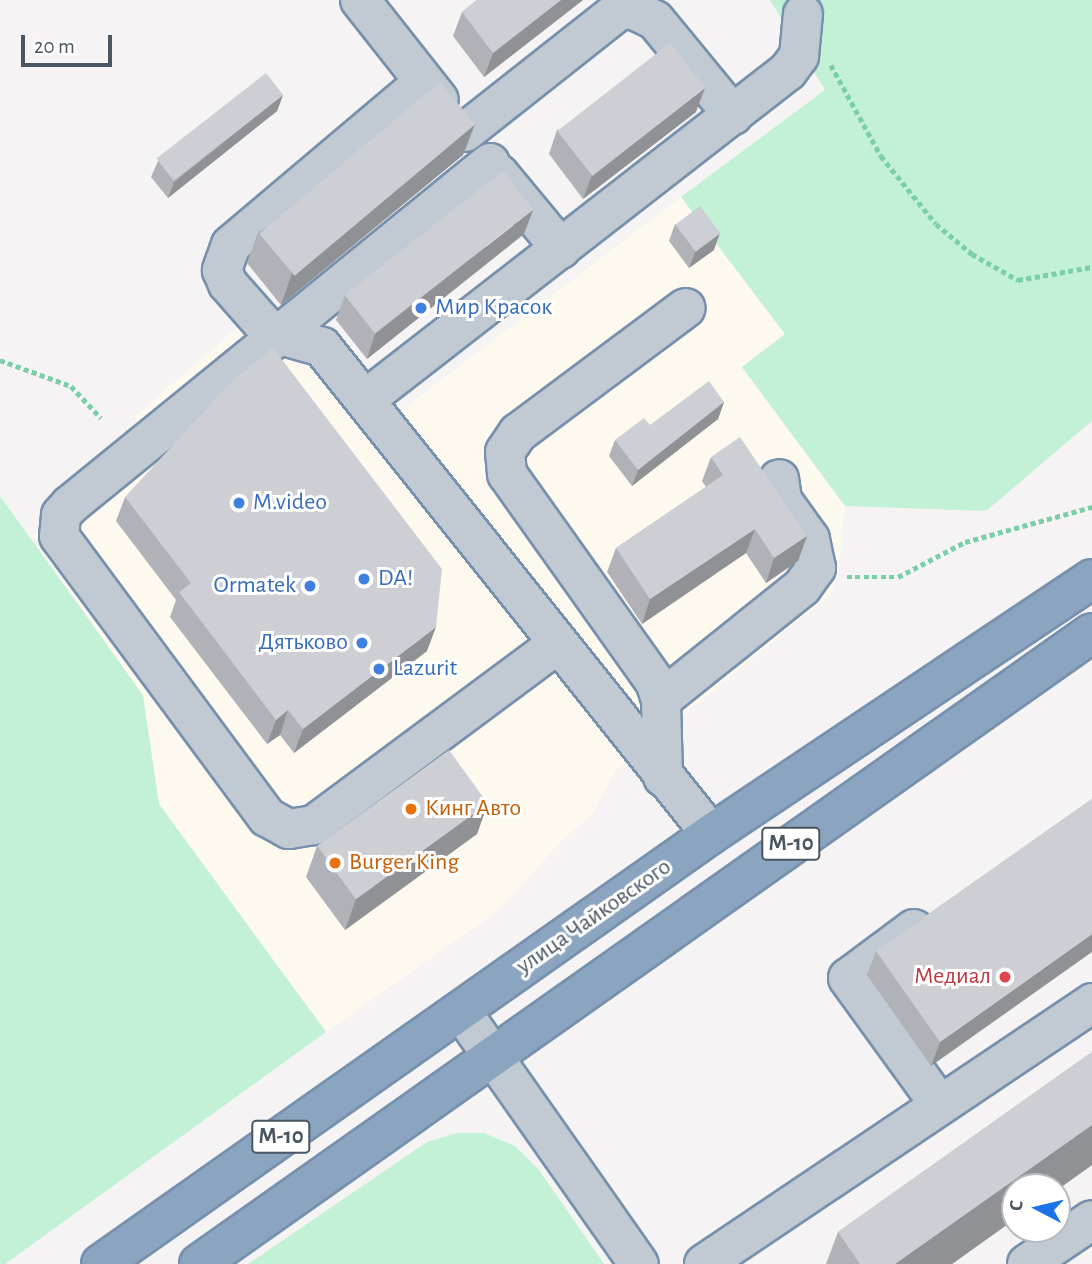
<!DOCTYPE html>
<html>
<head>
<meta charset="utf-8">
<style>
	body { margin:0 }
	#map { position:relative; width:1092px; height:1264px; overflow:hidden; background:#f5f3f3; font-family:"Alegreya Sans",sans-serif }
	div>[style] { position:absolute }
	.commercial>* { inset:0; background:#fdf9ef }
	.green>* { inset:0; background:#c3f1d5 }
	.path>* { height:4.5px; margin-top:-2.25px; transform-origin:0; background:repeating-linear-gradient(90deg,#7ad0a6 0 5px,transparent 0 8.5px) }
	.roads { filter:drop-shadow(2px 0 #7690ad) drop-shadow(-2px 0 #7690ad) drop-shadow(0 2px #7690ad) drop-shadow(0 -2px #7690ad) }
	.minor>* { height:38px; margin:-19px; padding:0 19px; transform-origin:19px; border-radius:19px; background:#c1cad2 }
	.highway>* { height:38px; margin:-19px; padding:0 19px; transform-origin:19px; border-radius:19px; background:#8ba5c1 }
	.wall>* { inset:0; background:#b0b2b7 }
	.shaded-wall>* { inset:0; background:#909195 }
	.building>* { inset:0; background:#cdcfd5; transform-origin:0 0 }
	.dots>* { width:19px; height:19px; translate:-50% -50%; box-sizing:border-box; border:4px solid #fff; border-radius:50% }
	span { translate:-50% -50%; white-space:nowrap; text-align:center; line-height:1.15; -webkit-text-stroke:6px #fff; paint-order:stroke }
	.shield-label span { padding:2px 5px; background:#fff; border:2px solid; border-radius:5px; -webkit-text-stroke-width:0 }
	.shield-label { font-size:23px; color:#4a5661; font-weight:700 }
	.shop-label { font-size:24px; color:#366cbe }
	.left { translate:0 -50%; text-align:left }
	.right { translate:-100% -50%; text-align:right }
	.food-label { font-size:24px; color:#c56008 }
	.street-label { font-size:24px; color:#4a5661 }
	.health-label { font-size:24px; color:#be3a42 }
	.north { position:absolute; left:1001px; top:1173px; width:70px; height:70px; box-sizing:border-box; background:#fff; border:2px solid #b7bbc0; border-radius:50%; rotate:277deg; font-size:19px; font-weight:700; line-height:28px; text-align:center; color:#4a5661 }
	.north::after { content:''; display:block; margin:auto; width:24px; height:32px; background:#1a73e8; clip-path:polygon(50% 0,100% 100%,50% 72%,0 100%) }
	.scale { position:absolute; left:21px; top:35px; width:91px; height:32px; box-sizing:border-box; border:4px solid #4a5661; border-top:0; padding-left:9px; font-size:21px; line-height:24px; white-space:nowrap; color:#4a5661; -webkit-text-stroke:5px #fff; paint-order:stroke }
</style>
</head>
<body>
<div id="map">
	<div class="commercial">
		<i style="clip-path:polygon(681px 197px,785px 335px,742px 368px,845px 506px,838px 576px,830px 595px,616px 770px,592px 815px,560px 842px,502px 908px,326px 1032px,159px 804px,142px 695px,32px 535px,163px 451px,134px 417px,238px 327px,267px 360px,321px 317px,399px 412px)"></i>
	</div>
	<div class="green">
		<i style="clip-path:polygon(770px 0,1092px 0,1092px 421px,986px 511px,845px 506px,742px 367px,785px 334px,681px 197px,825px 90px)"></i>
		<i style="clip-path:polygon(0 496px,143px 695px,159px 804px,326px 1032px,5px 1264px,0 1264px)"></i>
		<i style="clip-path:polygon(457px 1133px,484px 1133px,515px 1146px,539px 1170px,604px 1264px,248px 1264px,427px 1142px)"></i>
	</div>
	<div class="path">
		<i style="left:831px;top:65px;width:104px;rotate:61.2deg"></i>
		<i style="left:881px;top:156px;width:87px;rotate:51deg"></i>
		<i style="left:936px;top:224px;width:47px;rotate:39.8deg"></i>
		<i style="left:972px;top:254px;width:53px;rotate:29.5deg"></i>
		<i style="left:1018px;top:280px;width:75px;rotate:-10deg"></i>
		<i style="left:0;top:360px;width:76px;rotate:20.1deg"></i>
		<i style="left:71px;top:386px;width:44px;rotate:46.8deg"></i>
		<i style="left:847px;top:577px;width:51px"></i>
		<i style="left:898px;top:577px;width:76px;rotate:-27.6deg"></i>
		<i style="left:965px;top:542px;width:132px;rotate:-15.4deg"></i>
	</div>
	<div class="roads">
		<div class="minor">
			<i style="left:360px;top:0;width:127px;rotate:51.7deg"></i>
			<i style="left:424px;top:82px;width:253px;rotate:139.8deg"></i>
			<i style="left:231px;top:245px;width:27px;rotate:110deg"></i>
			<i style="left:222px;top:270px;width:15px;rotate:67deg"></i>
			<i style="left:228px;top:284px;width:56px;rotate:48.6deg"></i>
			<i style="left:265px;top:326px;width:17px;rotate:31deg"></i>
			<i style="left:280px;top:335px;width:44px;rotate:15.9deg"></i>
			<i style="left:322px;top:347px;width:623px;rotate:51.38deg"></i>
			<i style="left:465px;top:132px;width:195px;rotate:-38.3deg"></i>
			<i style="left:618px;top:11px;width:14px;rotate:-8deg"></i>
			<i style="left:632px;top:9px;width:25px;rotate:26deg"></i>
			<i style="left:655px;top:20px;width:123px;rotate:50.6deg"></i>
			<i style="left:490px;top:163px;width:542px;rotate:140.84deg"></i>
			<i style="left:70px;top:505px;width:13px;rotate:132deg"></i>
			<i style="left:61px;top:515px;width:21px;rotate:95deg"></i>
			<i style="left:59px;top:536px;width:350px;rotate:53.5deg"></i>
			<i style="left:267px;top:817px;width:25px;rotate:29deg"></i>
			<i style="left:289px;top:829px;width:25px;rotate:-9deg"></i>
			<i style="left:314px;top:825px;width:297px;rotate:-36.6deg"></i>
			<i style="left:499px;top:174px;width:97px;rotate:50.4deg"></i>
			<i style="left:366px;top:399px;width:534px;rotate:-37.86deg"></i>
			<i style="left:788px;top:71px;width:19px;rotate:-54deg"></i>
			<i style="left:799px;top:56px;width:42px;rotate:-84.6deg"></i>
			<i style="left:661px;top:700px;width:181px;rotate:-38.7deg"></i>
			<i style="left:802px;top:587px;width:24px;rotate:-54deg"></i>
			<i style="left:816px;top:568px;width:30px;rotate:-102deg"></i>
			<i style="left:810px;top:539px;width:48px;rotate:-125.7deg"></i>
			<i style="left:782px;top:500px;width:21px;rotate:-98deg"></i>
			<i style="left:663px;top:777px;width:77px;rotate:-91.5deg"></i>
			<i style="left:661px;top:700px;width:19px;rotate:-108deg"></i>
			<i style="left:655px;top:682px;width:255px;rotate:-125.4deg"></i>
			<i style="left:507px;top:474px;width:22px;rotate:-95deg"></i>
			<i style="left:505px;top:452px;width:23px;rotate:-56deg"></i>
			<i style="left:518px;top:433px;width:209px;rotate:-36.7deg"></i>
			<i style="left:914px;top:929px;width:82px;rotate:143.4deg"></i>
			<i style="left:848px;top:978px;width:157px;rotate:54.1deg"></i>
			<i style="left:461px;top:1011px;width:309px;rotate:54.9deg"></i>
			<i style="left:704px;top:1264px;width:468px;rotate:-33.9deg"></i>
			<i style="left:1027px;top:1264px;width:78px;rotate:-34.1deg"></i>
		</div>
		<div class="highway">
			<i style="left:101px;top:1264px;width:746px;rotate:-35.18deg"></i>
			<i style="left:711px;top:834px;width:458px;rotate:-33.8deg"></i>
			<i style="left:199px;top:1264px;width:1093px;rotate:-35.25deg"></i>
		</div>
	</div>
	<div class="wall">
		<i style="clip-path:polygon(477px 0,583px 0,484px 77px,453px 36px,462px 12px)"></i>
		<i style="clip-path:polygon(283px 95px,277px 111px,168px 198px,151px 177px,158px 161px)"></i>
		<i style="clip-path:polygon(696px 112px,583px 199px,549px 154px,557px 130px)"></i>
		<i style="clip-path:polygon(475px 124px,463px 155px,281px 305px,247px 263px,258px 232px)"></i>
		<i style="clip-path:polygon(675px 224px,714px 250px,689px 268px,669px 241px)"></i>
		<i style="clip-path:polygon(524px 234px,367px 359px,336px 320px,345px 295px)"></i>
		<i style="clip-path:polygon(724px 402px,718px 419px,632px 486px,609px 456px,615px 440px,650px 425px)"></i>
		<i style="clip-path:polygon(711px 457px,807px 536px,798px 561px,766px 583px,746px 553px,642px 624px,607px 572px,616px 548px,706px 487px,702px 481px)"></i>
		<i style="clip-path:polygon(125px 497px,427px 651px,294px 753px,280px 735px,267px 744px,170px 617px,176px 600px,116px 521px)"></i>
		<i style="clip-path:polygon(1092px 799px,931px 1066px,867px 975px,876px 951px)"></i>
		<i style="clip-path:polygon(488px 803px,477px 834px,345px 930px,306px 877px,317px 846px)"></i>
		<i style="clip-path:polygon(1092px 1052px,1092px 1165px,1057px 1190px,1057px 1187px,1015px 1187px,1015px 1219px,952px 1264px,826px 1264px,838px 1232px)"></i>
	</div>
	<div class="shaded-wall">
		<i style="clip-path:polygon(561px 0,583px 0,484px 77px,493px 53px)"></i>
		<i style="clip-path:polygon(705px 88px,696px 112px,583px 199px,592px 175px)"></i>
		<i style="clip-path:polygon(283px 95px,277px 111px,168px 198px,174px 182px)"></i>
		<i style="clip-path:polygon(475px 124px,463px 155px,281px 305px,292px 273px)"></i>
		<i style="clip-path:polygon(533px 210px,524px 234px,367px 359px,375px 334px)"></i>
		<i style="clip-path:polygon(720px 233px,714px 250px,689px 268px,695px 252px)"></i>
		<i style="clip-path:polygon(724px 402px,718px 419px,632px 486px,638px 470px)"></i>
		<i style="clip-path:polygon(755px 529px,746px 553px,642px 624px,650px 599px)"></i>
		<i style="clip-path:polygon(807px 536px,798px 561px,766px 583px,774px 558px)"></i>
		<i style="clip-path:polygon(436px 627px,427px 651px,294px 753px,303px 729px)"></i>
		<i style="clip-path:polygon(288px 710px,280px 735px,267px 744px,276px 720px)"></i>
		<i style="clip-path:polygon(488px 803px,477px 834px,345px 930px,356px 899px)"></i>
		<i style="clip-path:polygon(1092px 934px,1092px 952px,931px 1066px,940px 1042px)"></i>
		<i style="clip-path:polygon(1092px 1125px,1092px 1165px,1057px 1190px,1057px 1187px,1015px 1187px,1015px 1219px,952px 1264px,895px 1264px)"></i>
	</div>
	<div class="building">
		<i style="clip-path:polygon(477px 0,561px 0,493px 53px,462px 12px)"></i>
		<i style="left:670px;top:43px;width:57px;height:143px;rotate:52deg"></i>
		<i style="left:266px;top:73px;width:28px;height:139px;rotate:52deg"></i>
		<i style="left:440px;top:82px;width:55px;height:236px;rotate:50deg"></i>
		<i style="left:503px;top:171px;width:49px;height:201px;rotate:52deg"></i>
		<i style="left:700px;top:206px;width:34px;height:31px;rotate:53deg"></i>
		<i style="clip-path:polygon(273px 348px,442px 569px,436px 627px,303px 729px,288px 710px,276px 720px,179px 592px,191px 583px,125px 497px,234px 379px)"></i>
		<i style="clip-path:polygon(709px 381px,724px 402px,638px 470px,615px 440px,644px 418px,650px 425px)"></i>
		<i style="clip-path:polygon(740px 437px,807px 536px,774px 558px,755px 529px,650px 599px,616px 548px,723px 475px,711px 457px)"></i>
		<i style="left:449px;top:750px;width:66px;height:163px;rotate:54deg"></i>
		<i style="clip-path:polygon(1092px 799px,1092px 934px,940px 1042px,876px 951px)"></i>
		<i style="clip-path:polygon(1092px 1052px,1092px 1125px,895px 1264px,860px 1264px,838px 1232px)"></i>
	</div>
	<div class="dots">
		<i style="left:421px;top:308px;background:#3f7fe0"></i>
		<i style="left:239px;top:503px;background:#3f7fe0"></i>
		<i style="left:364px;top:579px;background:#3f7fe0"></i>
		<i style="left:310px;top:586px;background:#3f7fe0"></i>
		<i style="left:362px;top:643px;background:#3f7fe0"></i>
		<i style="left:379px;top:669px;background:#3f7fe0"></i>
		<i style="left:411px;top:809px;background:#e8710a"></i>
		<i style="left:335px;top:863px;background:#e8710a"></i>
		<i style="left:1005px;top:977px;background:#e0444e"></i>
	</div>
	<div class="shield-label">
		<span style="left:791px;top:844px">М-10</span>
		<span style="left:281px;top:1137px">М-10</span>
	</div>
	<div class="shop-label">
		<span class="left" style="left:435px;top:308px">Мир Красок</span>
		<span class="left" style="left:253px;top:503px">M.video</span>
		<span class="left" style="left:378px;top:579px">DA!</span>
		<span class="right" style="left:296px;top:586px">Ormatek</span>
		<span class="right" style="left:348px;top:643px">Дятьково</span>
		<span class="left" style="left:393px;top:669px">Lazurit</span>
	</div>
	<div class="food-label">
		<span class="left" style="left:425px;top:809px">Кинг Авто</span>
		<span class="left" style="left:349px;top:863px">Burger King</span>
	</div>
	<div class="street-label">
		<span style="left:594px;top:917px;rotate:-35deg">улица Чайковского</span>
	</div>
	<div class="health-label">
		<span class="right" style="left:991px;top:977px">Медиал</span>
	</div>
	<div class="north">С</div>
	<div class="scale">20 m</div>
</div>
</body>
</html>
